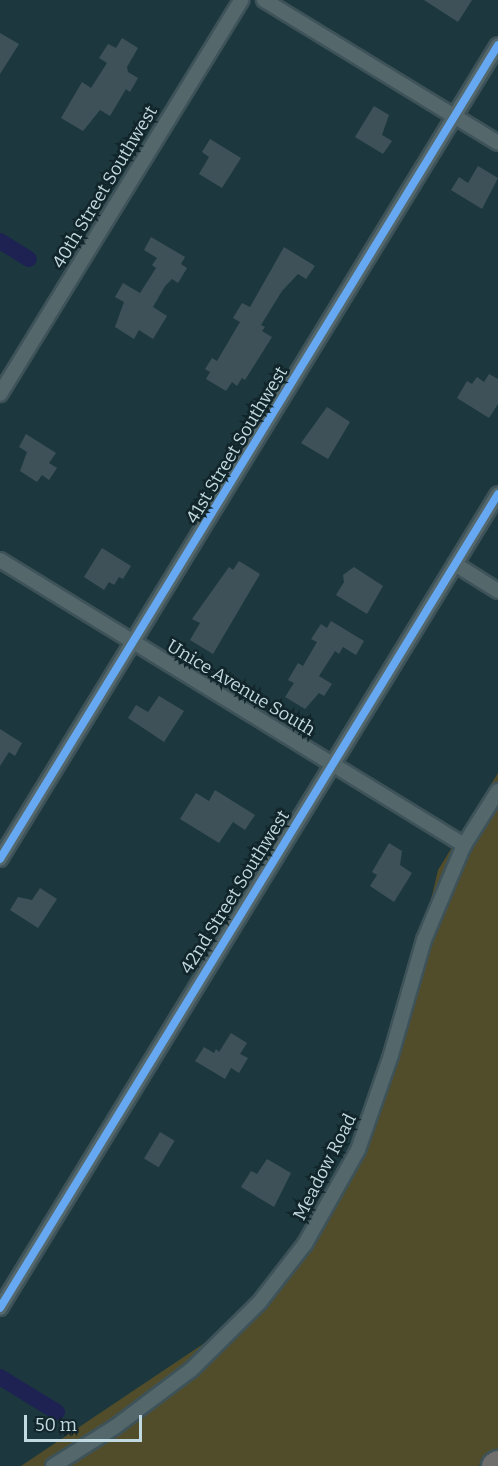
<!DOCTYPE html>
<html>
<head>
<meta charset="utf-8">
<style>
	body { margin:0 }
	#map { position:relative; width:498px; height:1466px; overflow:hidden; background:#1c383e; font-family:Bitter,serif }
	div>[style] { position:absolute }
	.green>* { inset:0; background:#514c2a }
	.canal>* { height:16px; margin:-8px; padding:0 8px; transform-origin:8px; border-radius:8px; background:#1e2253 }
	.building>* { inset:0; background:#3e5159; transform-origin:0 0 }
	.roads { filter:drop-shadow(2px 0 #3e5359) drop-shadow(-2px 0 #3e5359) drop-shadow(0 2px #3e5359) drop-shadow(0 -2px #3e5359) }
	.street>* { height:14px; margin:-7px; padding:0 7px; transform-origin:7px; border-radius:7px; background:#54676b }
	.highway>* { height:26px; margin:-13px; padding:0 13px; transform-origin:13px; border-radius:13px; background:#716e6e }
	.cycleway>* { height:8px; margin:-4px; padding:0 4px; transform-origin:4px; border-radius:4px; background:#66a8f1 }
	span { translate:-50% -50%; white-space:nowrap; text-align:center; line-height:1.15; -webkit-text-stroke:5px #11252a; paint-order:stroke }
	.street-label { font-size:18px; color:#c1d9e0 }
	.scale { position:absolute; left:24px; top:1415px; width:118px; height:27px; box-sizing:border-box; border:3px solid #c1d9e0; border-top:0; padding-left:8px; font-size:18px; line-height:21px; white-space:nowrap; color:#c1d9e0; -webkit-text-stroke:4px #11252a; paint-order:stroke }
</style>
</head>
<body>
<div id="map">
	<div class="green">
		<i style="clip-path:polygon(498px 773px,498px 1454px,478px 1466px,21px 1466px,215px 1336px,269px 1287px,350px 1165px,405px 1010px,438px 870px)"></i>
	</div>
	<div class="canal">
		<i style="left:0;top:241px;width:34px;rotate:32deg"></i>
		<i style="left:0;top:1377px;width:67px;rotate:31.6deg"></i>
	</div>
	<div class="building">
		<i style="clip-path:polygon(424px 0,472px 0,458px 22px)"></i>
		<i style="clip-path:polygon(0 33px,19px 44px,0 74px)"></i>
		<i style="clip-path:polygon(122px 38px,138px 48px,127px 67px,128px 72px,138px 78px,130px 92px,126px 89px,110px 116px,100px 110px,83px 131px,61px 118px,82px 82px,91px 88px,107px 63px,99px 58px,108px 44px,116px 48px)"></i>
		<i style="clip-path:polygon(374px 106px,389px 115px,382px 135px,392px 141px,383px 154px,355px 137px)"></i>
		<i style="clip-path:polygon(210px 139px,241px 158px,222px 188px,199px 174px,209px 157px,202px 152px)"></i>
		<i style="clip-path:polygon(478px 166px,498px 178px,482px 209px,451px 190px,459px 177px,468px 183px)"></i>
		<i style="clip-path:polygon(151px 237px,185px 257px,181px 264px,187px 268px,178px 283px,172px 279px,165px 286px,153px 307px,167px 316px,153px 339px,139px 330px,134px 339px,115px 327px,124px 302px,115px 297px,123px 283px,140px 293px,156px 268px,152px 265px,157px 258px,144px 250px)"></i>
		<i style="clip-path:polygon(284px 247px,315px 266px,306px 279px,298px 274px,282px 291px,261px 325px,265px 327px,262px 331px,272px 337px,245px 380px,242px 378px,237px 386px,232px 382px,226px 391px,206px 379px,210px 372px,205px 369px,212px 358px,217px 361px,240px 322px,233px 318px,242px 303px,250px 307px)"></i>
		<i style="clip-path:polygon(489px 374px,498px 379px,498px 404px,489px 418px,457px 398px,467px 381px,472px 384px,477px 377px,484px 382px)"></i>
		<i style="clip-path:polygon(327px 407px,350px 422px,328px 459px,301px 443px)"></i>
		<i style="clip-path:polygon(26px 434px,56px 453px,49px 463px,57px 468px,49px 480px,42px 475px,37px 482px,20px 471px,27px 452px,19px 447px)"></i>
		<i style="clip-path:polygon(102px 548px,131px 566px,123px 579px,119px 577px,114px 585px,109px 582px,104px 590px,84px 577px)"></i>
		<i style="clip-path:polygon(239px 561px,260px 574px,213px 654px,190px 640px,200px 623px,192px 619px,229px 567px,233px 570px)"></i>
		<i style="clip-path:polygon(354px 567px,383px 586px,367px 614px,336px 595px,344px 582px,343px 575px)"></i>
		<i style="clip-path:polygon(331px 621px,364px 641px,356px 655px,343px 647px,339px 654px,335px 651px,319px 676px,332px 684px,324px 696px,319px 693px,305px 709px,285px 697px,294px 683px,288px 680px,298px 663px,303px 666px,317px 642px,311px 639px,321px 624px,327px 628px)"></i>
		<i style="clip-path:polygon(159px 696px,184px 711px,164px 742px,128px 718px,136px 705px,148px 712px)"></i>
		<i style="clip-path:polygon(0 729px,22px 743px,15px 756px,9px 752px,0 766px)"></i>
		<i style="clip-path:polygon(215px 790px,255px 815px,245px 830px,233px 822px,219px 843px,180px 819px,196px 793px,209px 801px)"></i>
		<i style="clip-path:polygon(389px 843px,402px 851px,400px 865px,412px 873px,394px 902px,370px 886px,377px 875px,372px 872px)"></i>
		<i style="clip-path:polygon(40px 888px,57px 899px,38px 928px,10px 910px,18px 897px,32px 900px)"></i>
		<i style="clip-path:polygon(231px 1033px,247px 1043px,240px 1054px,248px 1058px,239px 1073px,231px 1068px,225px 1079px,195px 1061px,204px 1047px,214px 1053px,216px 1049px,219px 1052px)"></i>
		<i style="left:160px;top:1132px;width:17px;height:31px;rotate:31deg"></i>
		<i style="clip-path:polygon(267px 1159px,291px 1173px,274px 1207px,241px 1187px,251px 1171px,257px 1174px)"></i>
	</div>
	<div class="roads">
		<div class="street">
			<i style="left:264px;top:0;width:274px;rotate:31.4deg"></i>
			<i style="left:0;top:394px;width:462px;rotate:-58.5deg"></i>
			<i style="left:0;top:560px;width:545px;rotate:31.56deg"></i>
			<i style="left:455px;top:564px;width:51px;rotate:32.1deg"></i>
			<i style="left:0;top:859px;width:954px;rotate:-58.54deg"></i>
			<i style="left:0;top:1308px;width:954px;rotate:-58.54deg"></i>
			<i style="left:53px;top:1466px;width:73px;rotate:-32.2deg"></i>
			<i style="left:115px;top:1427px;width:95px;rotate:-36.9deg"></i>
			<i style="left:191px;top:1370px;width:95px;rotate:-44.6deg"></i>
			<i style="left:259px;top:1303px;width:75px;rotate:-52.1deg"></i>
			<i style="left:305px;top:1244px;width:108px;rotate:-60.6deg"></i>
			<i style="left:358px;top:1150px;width:101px;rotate:-70.8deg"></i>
			<i style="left:391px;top:1055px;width:120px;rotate:-74deg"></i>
			<i style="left:424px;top:940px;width:103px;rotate:-67.2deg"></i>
			<i style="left:464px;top:845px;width:64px;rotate:-57.8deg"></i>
		</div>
		<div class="highway">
			<i style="left:495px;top:1466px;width:4px;rotate:-34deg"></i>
		</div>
	</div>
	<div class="cycleway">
		<i style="left:0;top:859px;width:954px;rotate:-58.54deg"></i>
		<i style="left:0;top:1308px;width:954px;rotate:-58.54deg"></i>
	</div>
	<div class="street-label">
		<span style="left:105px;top:187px;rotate:-59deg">40th Street Southwest</span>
		<span style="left:237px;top:445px;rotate:-59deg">41st Street Southwest</span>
		<span style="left:241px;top:688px;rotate:31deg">Unice Avenue South</span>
		<span style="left:235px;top:892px;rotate:-58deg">42nd Street Southwest</span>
		<span style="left:325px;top:1167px;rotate:-63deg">Meadow Road</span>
	</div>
	<div class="scale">50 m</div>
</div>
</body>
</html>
